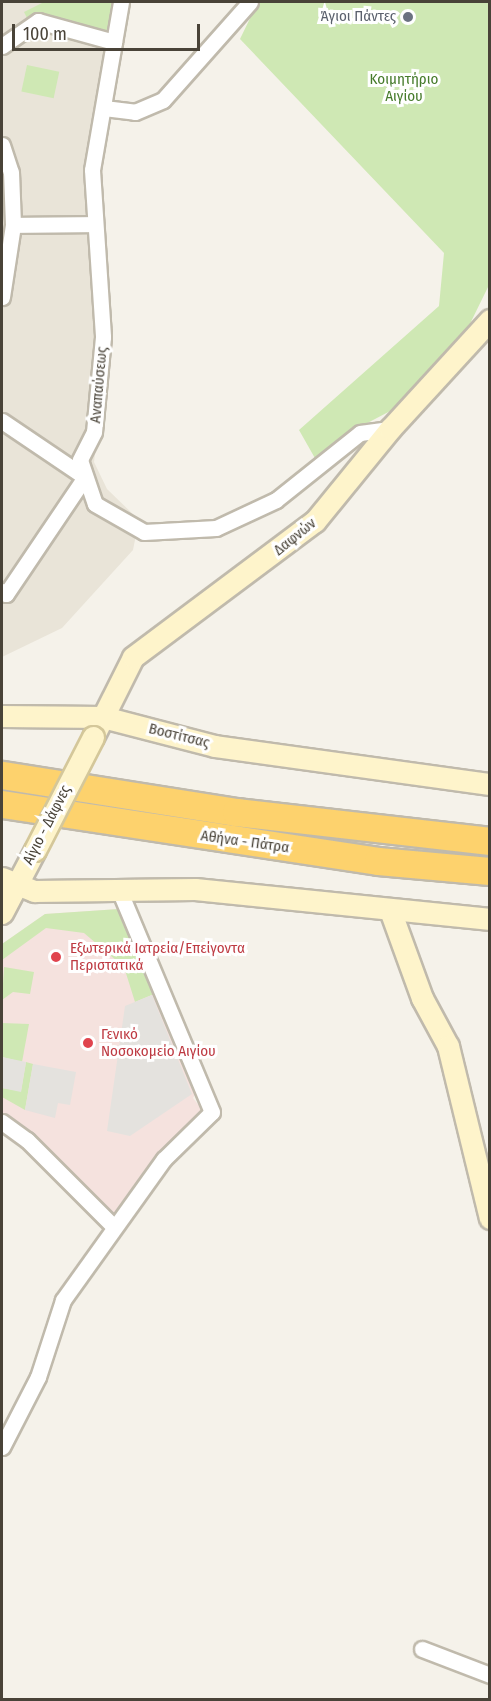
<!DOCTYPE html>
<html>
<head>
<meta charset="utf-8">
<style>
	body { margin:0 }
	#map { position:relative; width:491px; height:1701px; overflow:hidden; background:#f5f2ea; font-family:"Fira Sans Condensed",sans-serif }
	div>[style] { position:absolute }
	.residential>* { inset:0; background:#e9e4d8 }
	.medical>* { inset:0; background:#f5e2de }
	.green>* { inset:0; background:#cfe8b4; transform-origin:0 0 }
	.parking>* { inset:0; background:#e4e2de }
	.roads { filter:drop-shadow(2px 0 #c0baac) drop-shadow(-2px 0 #c0baac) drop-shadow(0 2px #c0baac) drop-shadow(0 -2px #c0baac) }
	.street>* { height:15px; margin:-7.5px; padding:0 7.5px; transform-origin:7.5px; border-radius:7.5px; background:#fff }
	.secondary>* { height:21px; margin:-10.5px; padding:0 10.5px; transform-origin:10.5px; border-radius:10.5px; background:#fef4cb }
	.highway>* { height:27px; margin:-13.5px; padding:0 13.5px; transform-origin:13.5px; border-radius:13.5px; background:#fdd26d }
	.bridges { filter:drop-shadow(2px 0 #d4c79a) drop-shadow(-2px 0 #d4c79a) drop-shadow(0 2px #d4c79a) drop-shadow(0 -2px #d4c79a) }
	.secondary-bridge>* { height:21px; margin:-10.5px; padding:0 10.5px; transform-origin:10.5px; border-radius:10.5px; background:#fef4cb }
	.dots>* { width:16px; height:16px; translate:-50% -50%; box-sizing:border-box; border:3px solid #fff; border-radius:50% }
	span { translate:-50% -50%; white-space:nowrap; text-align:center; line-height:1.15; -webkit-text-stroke:6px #fff; paint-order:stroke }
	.worship-label { font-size:15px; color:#5b616d }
	.right { translate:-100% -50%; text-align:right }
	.park-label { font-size:15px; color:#467b2b }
	.street-label { font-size:15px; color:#494338 }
	.health-label { font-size:15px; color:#be3a42 }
	.left { translate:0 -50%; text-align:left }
	.frame { position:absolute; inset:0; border:3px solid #494338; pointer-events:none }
	.scale { position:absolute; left:12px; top:24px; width:188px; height:27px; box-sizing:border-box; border:3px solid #494338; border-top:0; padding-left:8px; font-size:18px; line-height:21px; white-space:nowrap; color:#494338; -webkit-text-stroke:4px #fff; paint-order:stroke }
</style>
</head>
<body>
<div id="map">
	<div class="residential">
		<i style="clip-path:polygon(2px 2px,130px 2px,98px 165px,109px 339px,94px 462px,107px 489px,139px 520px,133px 550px,62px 628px,2px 657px)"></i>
	</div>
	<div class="medical">
		<i style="clip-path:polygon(119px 909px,196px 1093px,193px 1098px,204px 1112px,160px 1156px,115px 1215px,34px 1135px,2px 1113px,2px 944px,45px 914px)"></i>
	</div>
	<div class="green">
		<i style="clip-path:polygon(44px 2px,113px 2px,107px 33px,28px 20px,24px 12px)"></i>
		<i style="clip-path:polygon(258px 2px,489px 2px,489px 285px,464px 336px,396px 408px,354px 430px,316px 460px,299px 430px,439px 306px,444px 253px,240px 39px)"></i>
		<i style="left:27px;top:65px;width:33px;height:27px;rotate:12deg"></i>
		<i style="clip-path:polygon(119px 909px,154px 994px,135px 1002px,124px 967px,84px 933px,46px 928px,2px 960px,2px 944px,45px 914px)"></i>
		<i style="clip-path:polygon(4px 967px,34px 972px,30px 994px,13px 992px,2px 1000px)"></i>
		<i style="clip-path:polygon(2px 1023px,29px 1024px,22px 1062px,2px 1057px)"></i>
		<i style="clip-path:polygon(26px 1062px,33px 1064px,25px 1110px,2px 1097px,2px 1088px,21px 1091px)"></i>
	</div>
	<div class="parking">
		<i style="clip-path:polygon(152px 995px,192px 1094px,130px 1136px,107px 1131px,125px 1006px)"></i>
		<i style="clip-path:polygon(2px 1057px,26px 1062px,21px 1092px,2px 1088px)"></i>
		<i style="clip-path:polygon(33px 1064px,76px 1072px,70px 1105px,58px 1103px,55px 1118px,25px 1110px)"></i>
	</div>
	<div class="roads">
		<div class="street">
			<i style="left:121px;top:2px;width:170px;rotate:99.8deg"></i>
			<i style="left:92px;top:170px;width:167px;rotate:86.2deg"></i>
			<i style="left:103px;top:337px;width:95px;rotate:95.4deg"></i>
			<i style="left:94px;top:432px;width:31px;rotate:117deg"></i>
			<i style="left:80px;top:460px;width:46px;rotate:71.2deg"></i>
			<i style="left:95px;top:504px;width:56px;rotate:29.7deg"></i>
			<i style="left:144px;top:532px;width:72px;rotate:-3.2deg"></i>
			<i style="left:216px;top:528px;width:66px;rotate:-25deg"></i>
			<i style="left:276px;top:500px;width:107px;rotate:-38.6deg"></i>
			<i style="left:360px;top:433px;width:30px;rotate:-8deg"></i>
			<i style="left:2px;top:46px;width:44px;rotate:-34.8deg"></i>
			<i style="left:38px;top:21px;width:79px;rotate:15.4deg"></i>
			<i style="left:104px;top:108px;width:31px;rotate:7deg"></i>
			<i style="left:135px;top:112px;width:30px;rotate:-23deg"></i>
			<i style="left:163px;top:100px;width:131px;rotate:-48.4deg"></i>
			<i style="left:2px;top:145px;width:28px;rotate:72deg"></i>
			<i style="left:11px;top:172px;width:53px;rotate:87.8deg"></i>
			<i style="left:13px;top:225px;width:73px;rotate:98.7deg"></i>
			<i style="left:13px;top:225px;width:82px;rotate:-0.7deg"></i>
			<i style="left:2px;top:421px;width:100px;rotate:34deg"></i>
			<i style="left:2px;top:591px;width:5px;rotate:37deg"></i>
			<i style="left:6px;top:594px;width:141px;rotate:-56deg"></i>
			<i style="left:2px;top:1122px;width:31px;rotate:36deg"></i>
			<i style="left:27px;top:1140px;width:122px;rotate:45deg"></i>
			<i style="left:2px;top:1447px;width:79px;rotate:-62.8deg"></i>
			<i style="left:38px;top:1377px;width:81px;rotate:-72deg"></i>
			<i style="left:63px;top:1300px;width:173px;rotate:-54.4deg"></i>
			<i style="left:164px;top:1159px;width:67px;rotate:-44.4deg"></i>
			<i style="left:212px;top:1112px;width:241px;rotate:-112.7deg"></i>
			<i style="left:422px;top:1649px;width:73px;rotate:20.9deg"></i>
		</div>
		<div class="secondary">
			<i style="left:2px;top:716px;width:101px;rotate:0.6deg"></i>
			<i style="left:103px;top:717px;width:116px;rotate:14.5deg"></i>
			<i style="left:215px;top:746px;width:278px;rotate:7.9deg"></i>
			<i style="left:93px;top:737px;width:89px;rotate:-63.4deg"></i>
			<i style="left:133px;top:657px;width:227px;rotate:-36.8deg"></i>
			<i style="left:315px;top:521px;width:119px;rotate:-50.8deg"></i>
			<i style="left:390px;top:429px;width:148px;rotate:-47.5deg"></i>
			<i style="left:2px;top:878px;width:35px;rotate:22deg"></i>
			<i style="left:34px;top:891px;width:161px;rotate:-0.7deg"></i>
			<i style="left:195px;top:889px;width:297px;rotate:5.8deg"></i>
			<i style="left:390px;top:910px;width:94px;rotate:70deg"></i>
			<i style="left:422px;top:998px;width:55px;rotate:61.6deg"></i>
			<i style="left:448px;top:1046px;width:177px;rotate:76.3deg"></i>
			<i style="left:2px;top:913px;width:71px;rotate:-62.4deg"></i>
		</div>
		<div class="highway">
			<i style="left:2px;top:775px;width:237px;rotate:9deg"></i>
			<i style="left:236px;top:812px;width:256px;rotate:6.5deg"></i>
			<i style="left:2px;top:804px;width:380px;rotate:8.6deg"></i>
			<i style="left:378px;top:861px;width:112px;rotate:5.1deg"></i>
		</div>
	</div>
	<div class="bridges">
		<div class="secondary-bridge">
			<i style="left:35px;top:850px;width:127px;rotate:-62.8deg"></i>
		</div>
	</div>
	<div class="dots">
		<i style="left:408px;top:17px;background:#6b7280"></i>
		<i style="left:56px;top:957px;background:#e0444e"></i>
		<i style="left:88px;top:1043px;background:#e0444e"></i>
	</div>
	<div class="worship-label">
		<span class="right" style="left:396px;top:17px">Άγιοι Πάντες</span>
	</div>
	<div class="park-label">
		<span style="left:404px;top:88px">Κοιμητήριο<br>Αιγίου</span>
	</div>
	<div class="street-label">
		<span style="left:99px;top:385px;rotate:-85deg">Αναπαύσεως</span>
		<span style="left:295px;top:537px;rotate:-39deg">Δαφνών</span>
		<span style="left:179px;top:736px;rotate:14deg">Βοστίτσας</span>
		<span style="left:47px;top:825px;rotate:-63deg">Αίγιο - Δάφνες</span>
		<span style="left:245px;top:842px;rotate:8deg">Αθήνα - Πάτρα</span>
	</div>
	<div class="health-label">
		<span class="left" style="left:70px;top:957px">Εξωτερικά Ιατρεία/Επείγοντα<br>Περιστατικά</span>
		<span class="left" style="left:101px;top:1043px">Γενικό<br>Νοσοκομείο Αιγίου</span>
	</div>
	<div class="frame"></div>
	<div class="scale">100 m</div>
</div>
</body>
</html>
